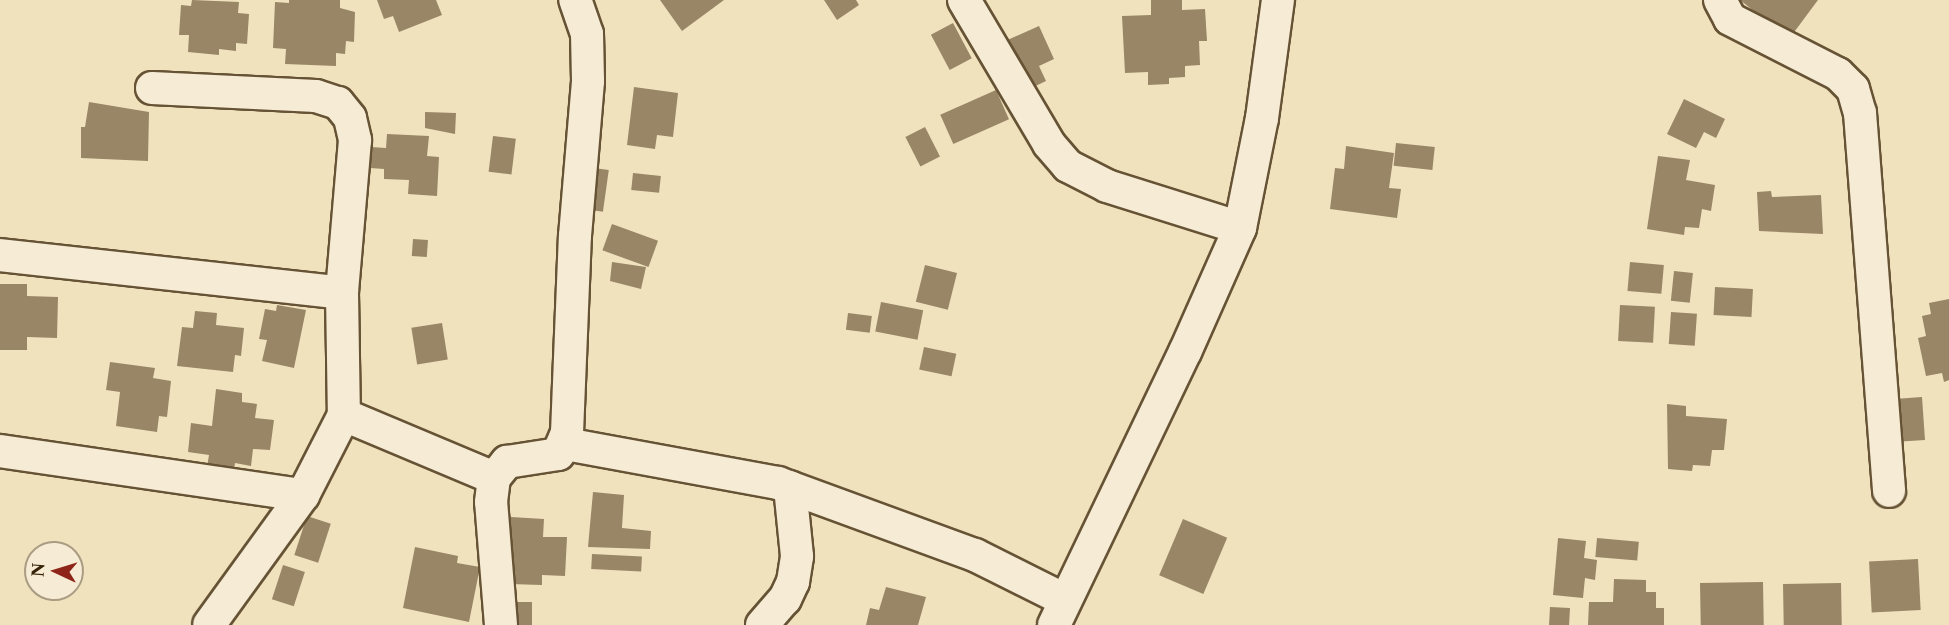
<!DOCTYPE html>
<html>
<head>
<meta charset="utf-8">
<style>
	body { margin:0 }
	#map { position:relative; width:1949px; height:625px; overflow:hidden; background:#f1e2be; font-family:"Libre Caslon Text",serif }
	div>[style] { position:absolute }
	.building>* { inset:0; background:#988666; transform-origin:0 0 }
	.roads { filter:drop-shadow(2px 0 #665335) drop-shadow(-2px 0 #665335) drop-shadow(0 2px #665335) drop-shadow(0 -2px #665335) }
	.minor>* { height:32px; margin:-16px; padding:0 16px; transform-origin:16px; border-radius:16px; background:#f6ecd5 }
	span { translate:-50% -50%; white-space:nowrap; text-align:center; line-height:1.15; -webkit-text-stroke:5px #f6ecd5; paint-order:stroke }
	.north { position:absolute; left:24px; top:541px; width:60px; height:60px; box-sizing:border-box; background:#f6ecd5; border:2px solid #aa9c83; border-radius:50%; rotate:274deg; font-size:16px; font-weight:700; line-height:24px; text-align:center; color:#372307 }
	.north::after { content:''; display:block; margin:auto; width:21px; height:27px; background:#8f2418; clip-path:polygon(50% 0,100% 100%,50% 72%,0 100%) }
</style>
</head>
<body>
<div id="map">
	<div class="building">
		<i style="clip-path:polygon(192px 0,239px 2px,238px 13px,249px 14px,247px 44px,236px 43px,236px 51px,219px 49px,219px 55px,188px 52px,189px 35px,179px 35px,181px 5px,191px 6px)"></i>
		<i style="clip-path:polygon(289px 0,340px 0,340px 8px,355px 12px,354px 42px,346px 41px,345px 54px,336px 53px,336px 66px,285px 64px,286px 49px,273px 48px,275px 2px,289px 3px)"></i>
		<i style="clip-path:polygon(377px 0,436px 0,442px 15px,399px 32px,393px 16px,384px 19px)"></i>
		<i style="clip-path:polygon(660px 0,724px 0,682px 31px)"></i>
		<i style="clip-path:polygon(824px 0,856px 0,859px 5px,837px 20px)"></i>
		<i style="clip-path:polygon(1151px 0,1182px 0,1182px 10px,1205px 9px,1207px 41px,1199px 41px,1200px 65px,1185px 66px,1185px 77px,1169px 78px,1169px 84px,1148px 85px,1148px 72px,1125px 73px,1122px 16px,1151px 15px)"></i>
		<i style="clip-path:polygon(1740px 0,1818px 0,1789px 39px)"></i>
		<i style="left:953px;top:23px;width:40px;height:25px;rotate:62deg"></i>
		<i style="clip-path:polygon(1039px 26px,1054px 59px,1039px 66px,1046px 81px,1025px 91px,1003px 42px)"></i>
		<i style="clip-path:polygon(634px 87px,678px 93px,673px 137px,657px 135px,655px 149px,627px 145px)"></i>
		<i style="left:996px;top:90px;width:32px;height:61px;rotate:66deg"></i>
		<i style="clip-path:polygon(1684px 99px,1725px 119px,1716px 138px,1704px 132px,1696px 148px,1667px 134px)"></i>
		<i style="clip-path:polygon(89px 102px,149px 112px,148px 161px,81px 158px,81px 127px,85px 127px)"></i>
		<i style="clip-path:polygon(425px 112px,456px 113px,455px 134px,425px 128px)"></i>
		<i style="left:925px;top:127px;width:33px;height:22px;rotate:63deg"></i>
		<i style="clip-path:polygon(387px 134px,429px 136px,427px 156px,439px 157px,437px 196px,408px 194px,409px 180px,384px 179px,384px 169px,370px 168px,371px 147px,386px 148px)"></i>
		<i style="left:493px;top:136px;width:23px;height:36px;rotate:7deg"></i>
		<i style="left:1396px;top:143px;width:39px;height:23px;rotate:6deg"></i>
		<i style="clip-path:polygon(1346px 146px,1394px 153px,1389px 188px,1401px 189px,1397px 218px,1330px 209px,1335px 168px,1344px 169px)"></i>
		<i style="clip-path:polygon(1658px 156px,1690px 160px,1686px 180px,1715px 185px,1711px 211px,1702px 209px,1699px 228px,1685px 227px,1684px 235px,1647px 229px)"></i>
		<i style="left:587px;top:167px;width:22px;height:42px;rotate:8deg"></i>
		<i style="left:633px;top:173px;width:28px;height:17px;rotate:6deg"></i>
		<i style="clip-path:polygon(1771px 191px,1772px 197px,1821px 195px,1823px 234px,1759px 231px,1757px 192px)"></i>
		<i style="left:612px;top:224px;width:49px;height:28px;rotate:20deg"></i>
		<i style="left:413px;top:239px;width:15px;height:17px;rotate:4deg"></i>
		<i style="clip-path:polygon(612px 262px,646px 267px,641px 289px,610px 281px)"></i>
		<i style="left:1630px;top:262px;width:34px;height:29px;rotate:5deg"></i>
		<i style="left:925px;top:265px;width:33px;height:38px;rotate:14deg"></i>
		<i style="left:1674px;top:271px;width:19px;height:30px;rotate:6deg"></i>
		<i style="clip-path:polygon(0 284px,27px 284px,27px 296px,58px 297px,57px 338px,27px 337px,27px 350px,0 350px)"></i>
		<i style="left:1715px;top:287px;width:38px;height:28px;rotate:3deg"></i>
		<i style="clip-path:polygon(1949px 299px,1949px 380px,1944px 382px,1942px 373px,1926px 376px,1918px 338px,1926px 336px,1922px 316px,1931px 314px,1929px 303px)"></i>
		<i style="left:881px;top:302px;width:43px;height:30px;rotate:11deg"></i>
		<i style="clip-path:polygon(277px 305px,306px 310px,294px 368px,262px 361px,267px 340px,259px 339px,265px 309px,276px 311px)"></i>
		<i style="left:1620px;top:305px;width:35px;height:36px;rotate:3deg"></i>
		<i style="clip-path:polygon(195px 311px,217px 313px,216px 325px,244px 328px,241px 356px,235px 355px,233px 372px,177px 366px,182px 327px,193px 328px)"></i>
		<i style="left:1671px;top:312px;width:26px;height:32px;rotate:4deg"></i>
		<i style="left:848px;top:313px;width:24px;height:17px;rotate:7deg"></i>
		<i style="left:442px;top:323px;width:37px;height:31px;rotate:81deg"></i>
		<i style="left:924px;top:347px;width:33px;height:23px;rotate:12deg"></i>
		<i style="clip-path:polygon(110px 362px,155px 368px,153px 378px,171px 381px,167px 417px,159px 416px,157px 432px,116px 426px,120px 392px,106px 390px)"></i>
		<i style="clip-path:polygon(216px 389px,242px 393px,242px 402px,257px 404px,255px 418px,274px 420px,270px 450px,253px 449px,251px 466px,235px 463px,234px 470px,207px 467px,209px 455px,188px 452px,191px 423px,212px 426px)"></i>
		<i style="left:1922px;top:397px;width:43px;height:28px;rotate:86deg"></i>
		<i style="clip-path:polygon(1667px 404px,1686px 406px,1686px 416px,1727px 419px,1724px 450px,1712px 450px,1710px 466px,1693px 465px,1692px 471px,1668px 469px)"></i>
		<i style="clip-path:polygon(593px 492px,624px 495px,622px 528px,651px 531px,650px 549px,588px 547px)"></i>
		<i style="left:307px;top:516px;width:25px;height:41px;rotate:18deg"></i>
		<i style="clip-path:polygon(511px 517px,544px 519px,543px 537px,567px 537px,565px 576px,542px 575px,542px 585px,509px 584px)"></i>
		<i style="left:1183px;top:519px;width:48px;height:61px;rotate:23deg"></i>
		<i style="clip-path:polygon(1558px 538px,1586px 541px,1584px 558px,1597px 560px,1595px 580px,1585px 578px,1583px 598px,1553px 595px)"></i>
		<i style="left:1597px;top:538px;width:42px;height:19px;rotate:5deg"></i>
		<i style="clip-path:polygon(415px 547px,458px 556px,457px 563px,480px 567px,469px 622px,403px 608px)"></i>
		<i style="left:592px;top:554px;width:50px;height:15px;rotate:3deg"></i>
		<i style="left:1918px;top:559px;width:51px;height:49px;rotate:87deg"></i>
		<i style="left:283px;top:565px;width:23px;height:36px;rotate:18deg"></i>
		<i style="clip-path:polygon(1614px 579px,1646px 580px,1646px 592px,1656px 592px,1656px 608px,1664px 608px,1664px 625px,1588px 625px,1589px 602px,1613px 602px)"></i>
		<i style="left:1763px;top:582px;width:43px;height:63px;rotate:89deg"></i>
		<i style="left:1841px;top:583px;width:42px;height:58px;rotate:89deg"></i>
		<i style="clip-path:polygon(886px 587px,926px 597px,918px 625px,866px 625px,870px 608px,879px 610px)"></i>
		<i style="left:509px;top:602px;width:23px;height:23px"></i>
		<i style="left:1550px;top:607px;width:20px;height:18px;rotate:3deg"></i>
	</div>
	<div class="roads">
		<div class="minor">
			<i style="left:964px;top:0;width:167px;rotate:59.4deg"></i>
			<i style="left:1049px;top:144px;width:29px;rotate:49deg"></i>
			<i style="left:1068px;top:166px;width:44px;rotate:27.1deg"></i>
			<i style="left:1107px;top:186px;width:139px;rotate:17.5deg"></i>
			<i style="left:1720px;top:0;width:21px;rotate:62deg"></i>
			<i style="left:1730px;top:19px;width:121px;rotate:27deg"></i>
			<i style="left:1838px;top:74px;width:21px;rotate:45deg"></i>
			<i style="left:1853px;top:89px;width:25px;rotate:74deg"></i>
			<i style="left:1860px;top:113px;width:379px;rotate:85.6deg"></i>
			<i style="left:152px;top:88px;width:164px;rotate:2.8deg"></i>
			<i style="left:316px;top:96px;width:23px;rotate:18deg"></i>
			<i style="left:338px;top:103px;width:19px;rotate:51deg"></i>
			<i style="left:350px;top:118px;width:23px;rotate:77deg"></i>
			<i style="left:355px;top:140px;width:154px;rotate:94.9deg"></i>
			<i style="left:342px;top:293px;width:122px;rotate:89.1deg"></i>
			<i style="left:344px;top:415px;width:90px;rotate:117.1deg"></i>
			<i style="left:303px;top:495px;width:160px;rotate:125.9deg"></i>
			<i style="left:0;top:255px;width:344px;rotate:6.3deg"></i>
			<i style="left:344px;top:415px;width:163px;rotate:22.8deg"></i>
			<i style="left:565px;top:444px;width:217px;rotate:10.4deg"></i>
			<i style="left:778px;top:483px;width:210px;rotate:20.1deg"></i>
			<i style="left:975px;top:555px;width:98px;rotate:26.6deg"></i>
			<i style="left:0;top:451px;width:306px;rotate:8.3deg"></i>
			<i style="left:501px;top:625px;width:123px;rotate:-94.6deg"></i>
			<i style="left:491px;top:502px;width:24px;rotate:-83deg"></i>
			<i style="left:494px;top:478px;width:21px;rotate:-51deg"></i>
			<i style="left:507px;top:462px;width:52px;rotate:-8.9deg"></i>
			<i style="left:558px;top:454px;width:23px;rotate:-67deg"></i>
			<i style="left:567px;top:433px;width:197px;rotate:-87.7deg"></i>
			<i style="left:575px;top:236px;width:156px;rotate:-85.2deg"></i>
			<i style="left:588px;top:81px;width:47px;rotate:-91.2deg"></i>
			<i style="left:587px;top:34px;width:36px;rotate:-109deg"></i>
			<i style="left:762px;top:625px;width:35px;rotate:-49deg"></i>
			<i style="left:785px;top:599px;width:19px;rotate:-65deg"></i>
			<i style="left:793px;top:582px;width:26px;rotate:-81deg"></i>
			<i style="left:797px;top:556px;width:69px;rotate:-95.8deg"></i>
			<i style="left:1054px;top:625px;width:303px;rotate:-64.4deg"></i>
			<i style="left:1185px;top:352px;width:136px;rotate:-66.1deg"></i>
			<i style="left:1240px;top:228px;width:112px;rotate:-78.7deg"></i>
			<i style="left:1262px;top:118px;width:119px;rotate:-82.3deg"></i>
		</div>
	</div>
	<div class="north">N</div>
</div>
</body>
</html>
